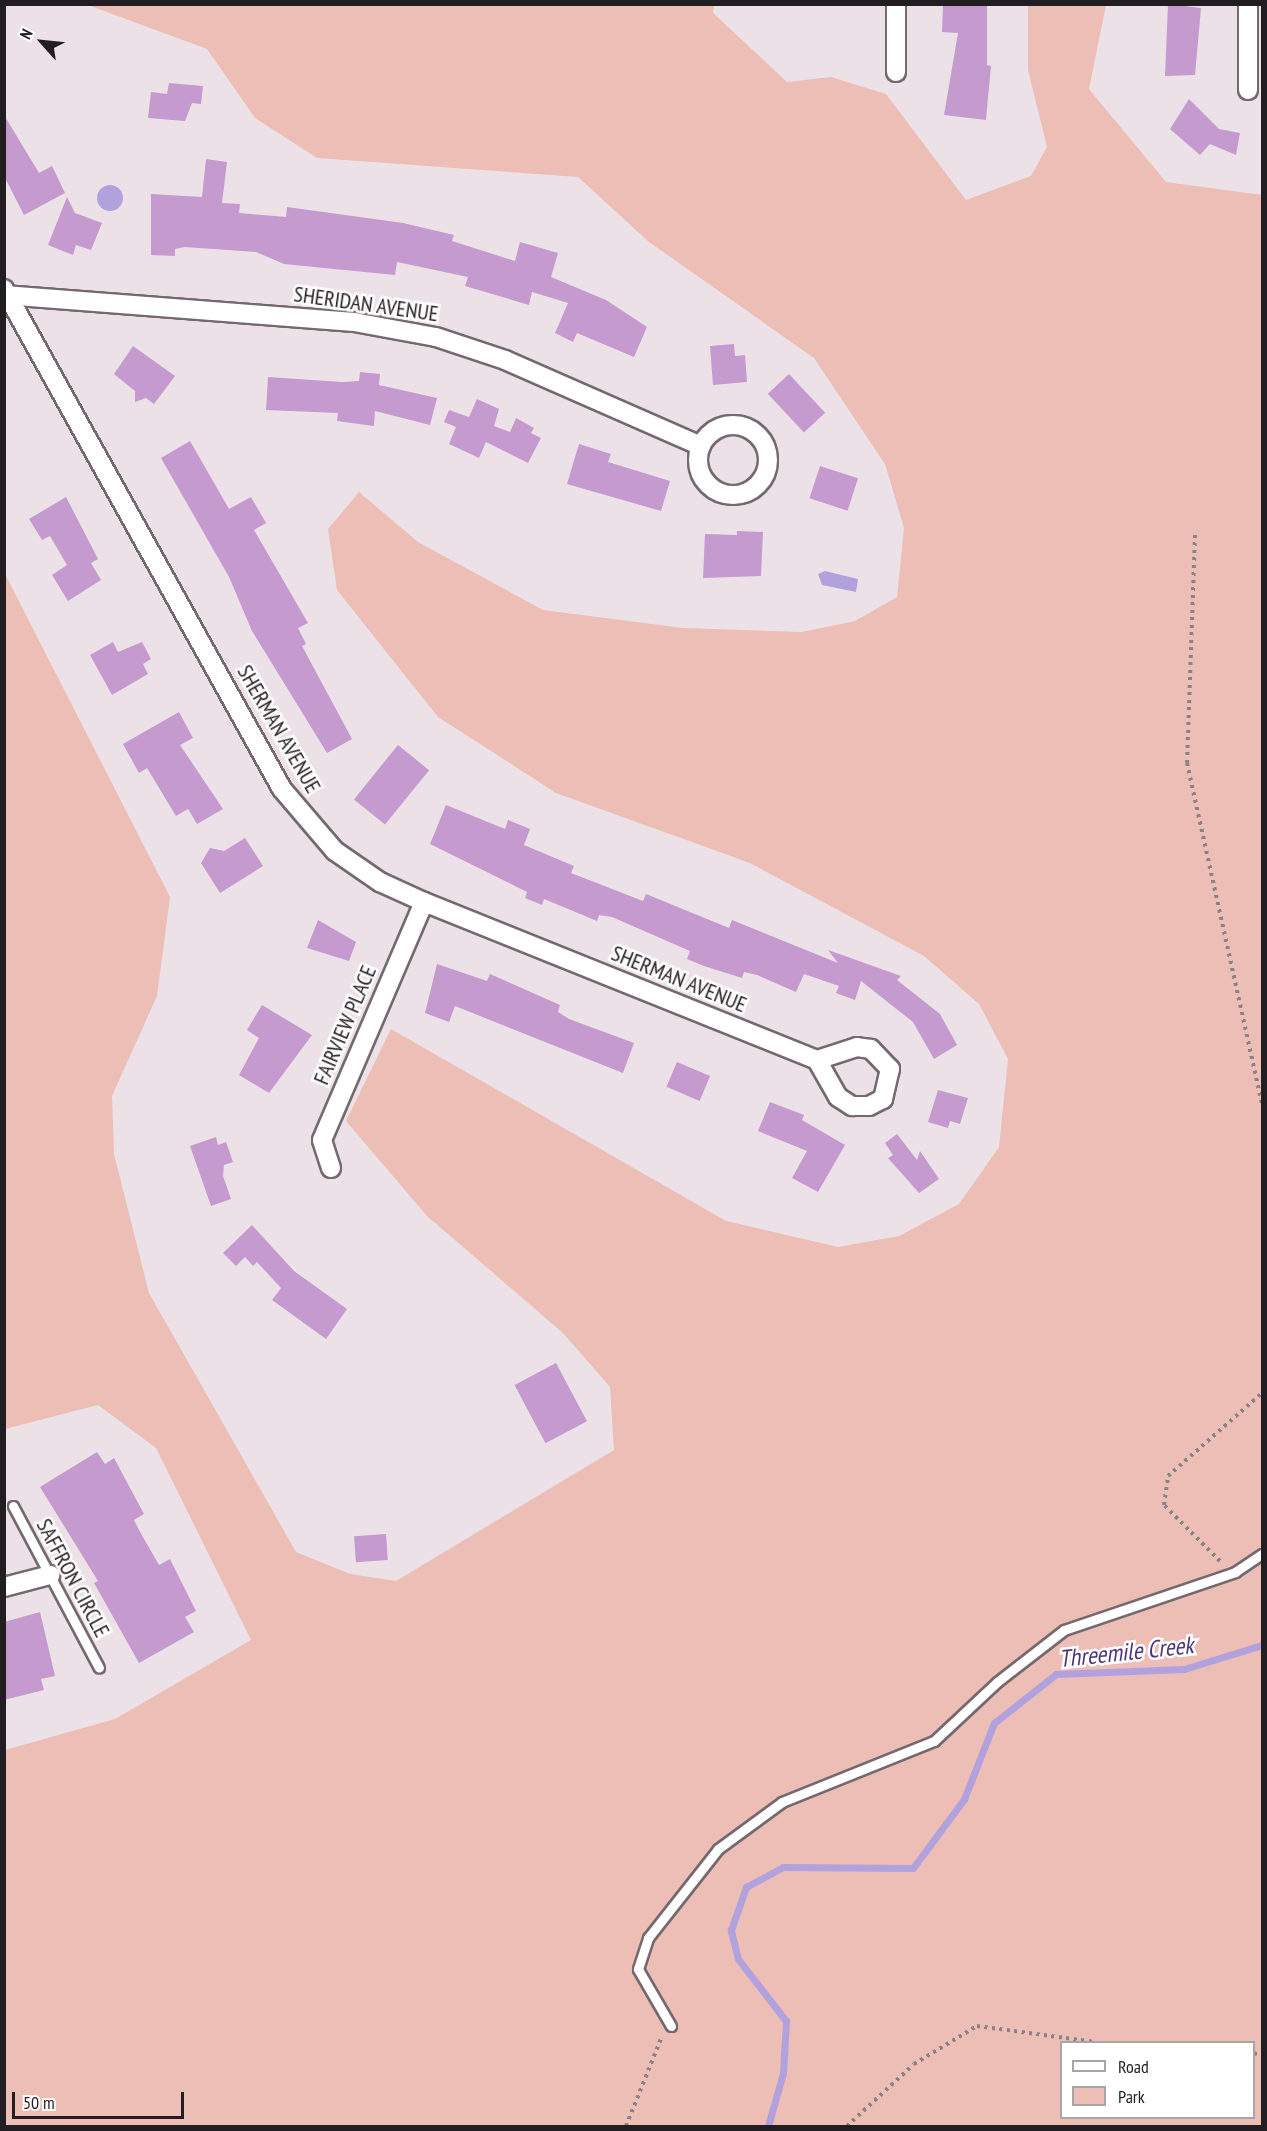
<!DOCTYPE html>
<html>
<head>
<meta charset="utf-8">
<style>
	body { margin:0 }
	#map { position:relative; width:1267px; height:2131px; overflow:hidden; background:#ede1e8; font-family:"PT Sans Narrow",sans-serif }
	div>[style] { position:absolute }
	.green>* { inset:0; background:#ecbeb6 }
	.water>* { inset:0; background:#b1a2de }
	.round { border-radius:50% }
	.stream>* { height:7px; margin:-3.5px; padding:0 3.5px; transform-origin:3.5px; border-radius:3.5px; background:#b1a2de }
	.building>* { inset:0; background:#c49acf; transform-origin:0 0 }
	.path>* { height:4px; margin-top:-2px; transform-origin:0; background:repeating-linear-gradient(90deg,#8a8287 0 3px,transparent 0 7.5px) }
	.roads { filter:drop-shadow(2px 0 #74696f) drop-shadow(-2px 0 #74696f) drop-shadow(0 2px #74696f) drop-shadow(0 -2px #74696f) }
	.service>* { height:9px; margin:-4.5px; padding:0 4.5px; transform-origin:4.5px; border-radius:4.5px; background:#fff }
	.minor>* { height:18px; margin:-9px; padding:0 9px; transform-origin:9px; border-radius:9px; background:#fff }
	.minor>.ring { margin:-9px; padding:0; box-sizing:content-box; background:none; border:18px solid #fff; border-radius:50% }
	span { translate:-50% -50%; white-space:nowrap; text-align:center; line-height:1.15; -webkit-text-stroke:5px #fff; paint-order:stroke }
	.street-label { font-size:22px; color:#221d20 }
	.water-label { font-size:24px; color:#4d357d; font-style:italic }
	.frame { position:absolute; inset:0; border:6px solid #221d20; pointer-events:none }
	.legend { position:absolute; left:1060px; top:2041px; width:195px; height:78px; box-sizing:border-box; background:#fff; border:2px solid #a7a5a6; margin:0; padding:8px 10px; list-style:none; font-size:18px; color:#221d20 }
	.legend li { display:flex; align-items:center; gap:12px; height:30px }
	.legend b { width:30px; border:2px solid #a7a5a6 }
	.north { position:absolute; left:12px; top:12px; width:60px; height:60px; -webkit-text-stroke:4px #fff; paint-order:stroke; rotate:297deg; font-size:16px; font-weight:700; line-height:24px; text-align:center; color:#221d20 }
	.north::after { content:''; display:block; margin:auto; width:21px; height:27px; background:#221d20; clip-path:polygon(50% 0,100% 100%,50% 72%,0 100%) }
	.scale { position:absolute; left:12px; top:2092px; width:172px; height:27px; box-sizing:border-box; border:3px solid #221d20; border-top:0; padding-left:8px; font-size:18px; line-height:21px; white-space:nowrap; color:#221d20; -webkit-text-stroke:4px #fff; paint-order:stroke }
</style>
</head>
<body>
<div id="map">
	<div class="green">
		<i style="clip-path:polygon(evenodd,88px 5px,714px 5px,713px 13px,787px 82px,831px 77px,886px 94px,966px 200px,1031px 176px,1047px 147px,1028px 70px,1028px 5px,1106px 5px,1089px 89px,1166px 182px,1262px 195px,1262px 2126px,5px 2126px,5px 1750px,115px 1719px,251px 1640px,156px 1448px,98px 1405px,5px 1429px,4px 572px,170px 897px,157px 996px,112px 1096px,114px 1154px,149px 1293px,296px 1552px,350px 1574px,396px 1581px,614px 1450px,610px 1387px,563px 1333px,427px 1216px,346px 1121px,391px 1029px,726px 1221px,838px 1247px,899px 1236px,959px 1204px,999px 1147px,1008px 1059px,979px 1004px,924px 956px,750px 863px,556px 793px,438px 717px,337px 590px,328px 529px,359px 492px,418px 542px,543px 610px,683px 628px,802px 632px,855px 621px,897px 597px,904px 528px,885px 464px,814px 358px,649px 242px,578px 177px,317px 158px,255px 118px,207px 49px,88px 5px,1062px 2042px,1254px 2042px,1254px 2118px,1062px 2118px,1062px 2042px)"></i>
	</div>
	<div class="water">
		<i class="round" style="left:97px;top:185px;width:26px;height:26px"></i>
		<i style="clip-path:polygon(825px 571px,858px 579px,856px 592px,822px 585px,818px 574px)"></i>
	</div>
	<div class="stream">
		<i style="left:768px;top:2126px;width:55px;rotate:-74.2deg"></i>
		<i style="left:783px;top:2073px;width:52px;rotate:-86.7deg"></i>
		<i style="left:786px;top:2021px;width:78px;rotate:-127.7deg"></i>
		<i style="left:738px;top:1959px;width:30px;rotate:-104deg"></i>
		<i style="left:731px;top:1930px;width:46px;rotate:-70.8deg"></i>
		<i style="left:746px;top:1887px;width:42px;rotate:-28.4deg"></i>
		<i style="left:783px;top:1867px;width:130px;rotate:0.4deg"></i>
		<i style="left:913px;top:1868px;width:86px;rotate:-53.5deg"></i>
		<i style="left:964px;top:1799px;width:82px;rotate:-68.5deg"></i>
		<i style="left:994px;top:1723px;width:79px;rotate:-38.3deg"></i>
		<i style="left:1056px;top:1674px;width:128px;rotate:-2.2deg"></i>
		<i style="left:1184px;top:1669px;width:82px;rotate:-17.1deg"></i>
	</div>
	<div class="building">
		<i style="clip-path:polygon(943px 4px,987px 4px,987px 65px,991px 66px,986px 120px,944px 115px,958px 33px,942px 32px)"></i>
		<i style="clip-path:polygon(1168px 4px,1201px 8px,1195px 75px,1165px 76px)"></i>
		<i style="clip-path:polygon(169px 83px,203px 86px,201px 104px,192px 103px,185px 121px,148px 118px,151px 92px,167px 94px)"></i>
		<i style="clip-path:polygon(1189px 99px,1219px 129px,1240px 133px,1236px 155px,1210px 144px,1200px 155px,1170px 129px)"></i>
		<i style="clip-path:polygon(4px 115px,39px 173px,52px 166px,65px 193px,24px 215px,4px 176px)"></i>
		<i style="clip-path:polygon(206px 159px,227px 162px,222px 203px,240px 204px,239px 213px,286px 217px,287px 207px,403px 223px,454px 235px,452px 241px,515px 261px,520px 242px,558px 253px,551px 277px,606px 300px,647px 327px,634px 357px,577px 333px,573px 342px,555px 333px,568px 303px,532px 292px,529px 305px,465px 286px,468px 277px,397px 262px,395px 275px,284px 264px,256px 252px,185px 247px,175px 249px,175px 256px,151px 255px,151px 194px,202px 197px)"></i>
		<i style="clip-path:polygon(67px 197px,75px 213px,102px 223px,91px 250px,76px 245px,73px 255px,48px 245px)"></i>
		<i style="clip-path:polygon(734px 344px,735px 356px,745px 355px,747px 382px,713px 385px,710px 346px)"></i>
		<i style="clip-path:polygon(133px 346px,175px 376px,154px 404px,146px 398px,135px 402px,135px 391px,114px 374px)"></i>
		<i style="clip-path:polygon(360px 372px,380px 374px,379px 385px,437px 398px,430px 425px,375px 411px,374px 426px,337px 421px,338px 413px,266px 410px,268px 377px,342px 382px,359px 381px)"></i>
		<i style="left:789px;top:374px;width:53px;height:29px;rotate:47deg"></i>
		<i style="clip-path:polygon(477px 399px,499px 409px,494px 426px,510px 432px,516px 418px,534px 428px,531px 433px,541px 438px,528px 463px,486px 442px,479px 458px,449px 444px,456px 427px,444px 422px,449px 410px,469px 417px)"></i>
		<i style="clip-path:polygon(190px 441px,229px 509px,251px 497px,266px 523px,254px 530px,308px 623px,298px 628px,306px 644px,302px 646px,352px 739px,327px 753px,252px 631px,229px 577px,161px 458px)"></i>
		<i style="clip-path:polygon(579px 444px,611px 454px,608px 462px,670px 481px,661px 511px,567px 484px)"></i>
		<i style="left:820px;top:466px;width:40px;height:34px;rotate:18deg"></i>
		<i style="clip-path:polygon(66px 497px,98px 559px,91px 563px,101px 580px,68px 601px,52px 575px,67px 565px,50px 536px,42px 540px,29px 519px)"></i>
		<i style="clip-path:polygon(737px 531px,763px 532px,761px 576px,703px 578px,705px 534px,737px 535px)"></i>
		<i style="clip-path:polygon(113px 642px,118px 652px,142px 642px,151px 659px,143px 664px,148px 674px,112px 695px,90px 655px)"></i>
		<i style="clip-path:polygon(179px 712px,193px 738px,180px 745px,223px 809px,197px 824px,188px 809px,176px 816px,147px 768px,139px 773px,123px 744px)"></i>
		<i style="left:398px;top:745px;width:40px;height:70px;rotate:39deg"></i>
		<i style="clip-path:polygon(446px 805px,505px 829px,508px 820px,530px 829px,524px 845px,574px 866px,571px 873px,643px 901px,646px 894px,729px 928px,732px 920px,838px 963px,828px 950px,901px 976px,897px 980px,940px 1014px,957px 1045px,934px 1059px,913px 1022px,861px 981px,855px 1000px,836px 993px,839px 986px,804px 974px,796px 992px,757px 975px,744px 972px,742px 978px,704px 966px,687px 959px,690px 951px,612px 917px,599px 915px,597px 921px,544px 899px,542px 905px,525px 898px,527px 892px,430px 844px)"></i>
		<i style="clip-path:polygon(245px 838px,263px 866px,220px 893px,201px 863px,210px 848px,224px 851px)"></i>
		<i style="clip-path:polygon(318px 920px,356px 942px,349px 961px,307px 948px)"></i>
		<i style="clip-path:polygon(437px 964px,487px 981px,490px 974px,560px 1005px,558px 1012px,569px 1019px,634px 1043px,623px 1073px,455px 1006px,449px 1022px,425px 1013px)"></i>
		<i style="clip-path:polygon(262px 1005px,312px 1035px,269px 1093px,239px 1075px,259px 1038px,247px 1030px)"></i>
		<i style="left:677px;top:1062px;width:36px;height:27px;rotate:23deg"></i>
		<i style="clip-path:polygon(938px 1090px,968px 1098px,960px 1124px,950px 1121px,948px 1128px,928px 1122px)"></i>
		<i style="clip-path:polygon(770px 1102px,804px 1115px,802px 1120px,845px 1145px,818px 1192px,792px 1178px,807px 1151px,758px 1131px)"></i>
		<i style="clip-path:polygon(897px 1134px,917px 1160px,920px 1151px,939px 1179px,919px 1193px,888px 1158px,893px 1155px,885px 1143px)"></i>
		<i style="clip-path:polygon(216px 1137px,218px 1145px,226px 1142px,233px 1162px,224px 1165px,223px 1176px,231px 1199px,211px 1206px,190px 1146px)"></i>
		<i style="clip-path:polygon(252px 1225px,294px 1271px,347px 1309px,326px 1339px,272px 1300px,281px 1288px,257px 1262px,253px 1266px,245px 1257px,236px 1266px,223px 1253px)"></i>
		<i style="left:556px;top:1363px;width:66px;height:47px;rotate:62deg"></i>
		<i style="clip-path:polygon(97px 1452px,105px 1464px,114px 1458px,144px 1514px,134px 1520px,139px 1530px,159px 1565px,170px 1559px,196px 1611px,185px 1617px,194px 1632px,139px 1663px,94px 1583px,98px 1581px,40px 1487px)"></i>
		<i style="left:386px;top:1534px;width:26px;height:32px;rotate:86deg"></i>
		<i style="clip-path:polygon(40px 1612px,55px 1676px,41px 1679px,44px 1690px,4px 1700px,4px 1622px)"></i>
	</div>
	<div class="path">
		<i style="left:1195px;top:535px;width:228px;rotate:92deg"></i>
		<i style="left:1187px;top:763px;width:349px;rotate:77.6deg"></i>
		<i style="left:1220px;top:1561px;width:79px;rotate:-135deg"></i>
		<i style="left:1164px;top:1505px;width:29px;rotate:-82deg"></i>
		<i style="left:1168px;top:1476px;width:125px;rotate:-41.4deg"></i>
		<i style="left:1254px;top:2054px;width:8px;rotate:-14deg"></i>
		<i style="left:626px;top:2126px;width:97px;rotate:-68.2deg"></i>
		<i style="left:847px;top:2126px;width:91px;rotate:-42.8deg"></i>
		<i style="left:914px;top:2064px;width:74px;rotate:-31.1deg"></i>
		<i style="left:977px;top:2026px;width:119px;rotate:7.7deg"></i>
	</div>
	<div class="roads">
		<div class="service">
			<i style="left:13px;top:1506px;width:183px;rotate:62deg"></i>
			<i style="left:671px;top:2026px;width:66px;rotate:-120.1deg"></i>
			<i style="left:638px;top:1969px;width:33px;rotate:-72deg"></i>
			<i style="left:648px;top:1938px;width:113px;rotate:-51.8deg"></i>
			<i style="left:718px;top:1849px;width:79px;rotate:-36.3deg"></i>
			<i style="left:782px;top:1802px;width:164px;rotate:-21.9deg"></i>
			<i style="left:934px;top:1741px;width:86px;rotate:-43.1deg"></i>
			<i style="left:997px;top:1682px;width:85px;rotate:-37.8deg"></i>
			<i style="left:1064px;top:1630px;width:181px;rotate:-18.7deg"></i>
			<i style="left:1235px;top:1572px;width:32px;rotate:-34deg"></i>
		</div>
		<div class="minor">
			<i style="left:896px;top:72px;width:68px;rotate:-90deg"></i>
			<i style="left:1248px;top:90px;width:86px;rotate:-90deg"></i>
			<i style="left:4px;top:289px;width:572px;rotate:60.93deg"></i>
			<i style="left:282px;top:789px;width:82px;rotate:49.5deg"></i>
			<i style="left:335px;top:851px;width:55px;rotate:34.6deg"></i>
			<i style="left:380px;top:882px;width:48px;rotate:24.4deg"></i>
			<i style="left:424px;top:902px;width:424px;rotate:21.9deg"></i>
			<i style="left:817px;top:1060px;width:43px;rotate:60.4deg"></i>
			<i style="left:838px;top:1097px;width:17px;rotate:33deg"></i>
			<i style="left:852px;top:1106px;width:17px"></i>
			<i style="left:869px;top:1106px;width:16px;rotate:-27deg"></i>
			<i style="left:883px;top:1099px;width:31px;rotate:-77deg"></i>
			<i style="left:890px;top:1069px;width:28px;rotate:-134deg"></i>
			<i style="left:871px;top:1049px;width:14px;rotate:-172deg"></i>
			<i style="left:857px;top:1047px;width:42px;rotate:162deg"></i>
			<i style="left:4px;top:295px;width:351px;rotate:4.4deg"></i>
			<i style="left:354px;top:322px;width:83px;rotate:10.4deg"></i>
			<i style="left:436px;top:337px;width:73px;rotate:18.4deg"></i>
			<i style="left:505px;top:360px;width:214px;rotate:23.7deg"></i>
			<i class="ring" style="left:698px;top:425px;width:52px;height:52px"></i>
			<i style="left:331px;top:1168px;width:29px;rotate:-108deg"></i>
			<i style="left:322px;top:1140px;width:259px;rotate:-66.8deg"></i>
			<i style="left:4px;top:1587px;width:48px;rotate:-14.6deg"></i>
		</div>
	</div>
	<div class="street-label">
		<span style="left:366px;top:304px;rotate:8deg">SHERIDAN AVENUE</span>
		<span style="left:279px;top:729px;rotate:60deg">SHERMAN AVENUE</span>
		<span style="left:679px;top:979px;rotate:22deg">SHERMAN AVENUE</span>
		<span style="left:345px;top:1025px;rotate:-67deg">FAIRVIEW PLACE</span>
		<span style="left:73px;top:1578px;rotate:62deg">SAFFRON CIRCLE</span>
	</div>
	<div class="water-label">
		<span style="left:1126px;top:1652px;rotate:-6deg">Threemile Creek</span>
	</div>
	<div class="frame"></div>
	<ul class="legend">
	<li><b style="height:8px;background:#fff"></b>Road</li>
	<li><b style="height:16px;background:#ecbeb6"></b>Park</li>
	</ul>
	<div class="north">N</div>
	<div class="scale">50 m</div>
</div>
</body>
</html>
